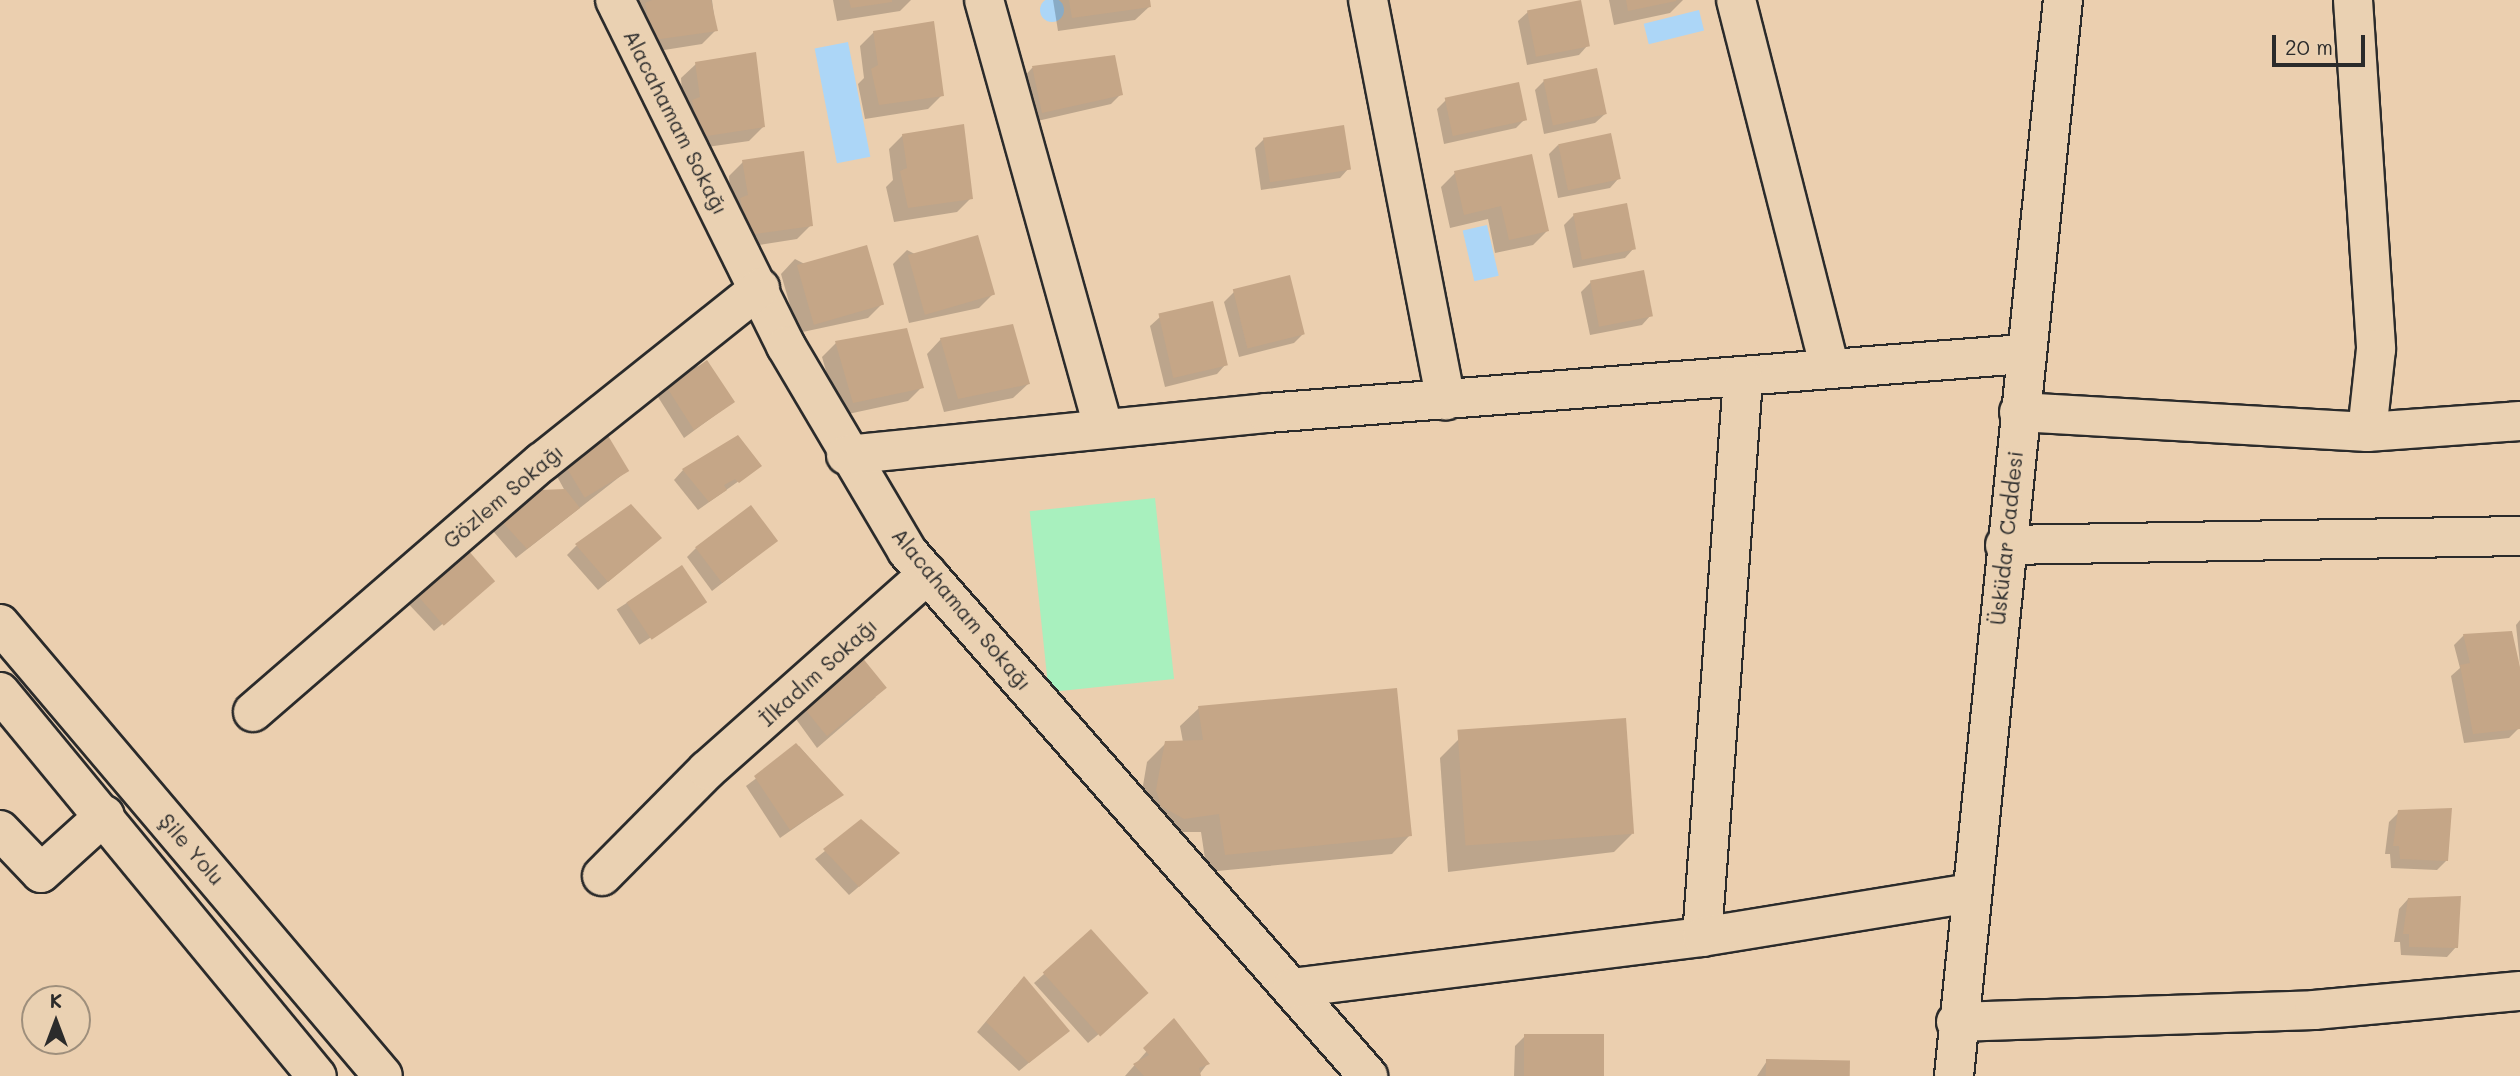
<!DOCTYPE html>
<html>
<head>
<meta charset="utf-8">
<style>
	body { margin:0 }
	#map { position:relative; width:2520px; height:1076px; overflow:hidden; background:#ebcfaf; font-family:Mali,sans-serif }
	div>[style] { position:absolute }
	.green>* { inset:0; background:#a8f0be; transform-origin:0 0 }
	.water>* { inset:0; background:#acd6f7; transform-origin:0 0 }
	.round { border-radius:50% }
	.shadow>* { inset:0; background:#0003; transform-origin:0 0 }
	.building>* { inset:0; background:#c5a687; transform-origin:0 0 }
	.roads { filter:drop-shadow(2px 0 #2b2b2b) drop-shadow(-2px 0 #2b2b2b) drop-shadow(0 2px #2b2b2b) drop-shadow(0 -2px #2b2b2b) }
	.minor>* { height:38px; margin:-19px; padding:0 19px; transform-origin:19px; border-radius:19px; background:#ead1b2 }
	.major>* { height:38px; margin:-19px; padding:0 19px; transform-origin:19px; border-radius:19px; background:#ead1b2 }
	.highway>* { height:38px; margin:-19px; padding:0 19px; transform-origin:19px; border-radius:19px; background:#ead1b2 }
	span { translate:-50% -50%; white-space:nowrap; text-align:center; line-height:1.15; -webkit-text-stroke:7px #ead1b2; paint-order:stroke }
	.street-label { font-size:21px; color:#2b2b2b }
	.north { position:absolute; left:21px; top:985px; width:70px; height:70px; box-sizing:border-box; background:#ead1b2; border:2px solid #9e8f7c; border-radius:50%; rotate:0deg; font-size:19px; font-weight:700; line-height:28px; text-align:center; color:#2b2b2b }
	.north::after { content:''; display:block; margin:auto; width:24px; height:32px; background:#2b2b2b; clip-path:polygon(50% 0,100% 100%,50% 72%,0 100%) }
	.scale { position:absolute; left:2272px; top:35px; width:93px; height:32px; box-sizing:border-box; border:4px solid #2b2b2b; border-top:0; padding-left:9px; font-size:21px; line-height:24px; white-space:nowrap; color:#2b2b2b; -webkit-text-stroke:5px #ead1b2; paint-order:stroke }
</style>
</head>
<body>
<div id="map">
	<div class="green">
		<i style="left:1155px;top:498px;width:182px;height:126px;rotate:84deg"></i>
	</div>
	<div class="water">
		<i class="round" style="left:1040px;top:-2px;width:24px;height:24px"></i>
		<i style="left:1699px;top:10px;width:21px;height:57px;rotate:76deg"></i>
		<i style="left:848px;top:42px;width:117px;height:34px;rotate:79deg"></i>
		<i style="left:1487px;top:225px;width:52px;height:25px;rotate:77deg"></i>
	</div>
	<div class="shadow">
		<i style="clip-path:polygon(636px 0,712px 0,716px 30px,702px 44px,639px 54px)"></i>
		<i style="clip-path:polygon(833px 0,911px 0,900px 11px,837px 21px)"></i>
		<i style="clip-path:polygon(1053px 0,1149px 0,1150px 6px,1135px 20px,1058px 31px)"></i>
		<i style="clip-path:polygon(1609px 0,1683px 0,1670px 13px,1614px 25px)"></i>
		<i style="clip-path:polygon(1528px 12px,1588px 45px,1579px 55px,1527px 65px,1518px 21px)"></i>
		<i style="clip-path:polygon(874px 32px,942px 95px,928px 109px,865px 119px,858px 84px,864px 78px,860px 46px)"></i>
		<i style="clip-path:polygon(1113px 57px,1121px 94px,1111px 104px,1033px 122px,1023px 78px,1032px 68px)"></i>
		<i style="clip-path:polygon(696px 64px,763px 127px,749px 141px,686px 150px,681px 78px)"></i>
		<i style="clip-path:polygon(1544px 81px,1605px 114px,1595px 123px,1544px 134px,1535px 90px)"></i>
		<i style="clip-path:polygon(1446px 100px,1525px 119px,1516px 128px,1444px 144px,1437px 109px)"></i>
		<i style="clip-path:polygon(903px 135px,971px 198px,957px 212px,894px 222px,886px 187px,893px 180px,889px 149px)"></i>
		<i style="clip-path:polygon(1264px 139px,1349px 168px,1340px 178px,1261px 190px,1255px 148px)"></i>
		<i style="clip-path:polygon(1558px 145px,1619px 178px,1610px 188px,1558px 198px,1549px 154px)"></i>
		<i style="clip-path:polygon(743px 162px,811px 225px,797px 239px,734px 249px,729px 176px)"></i>
		<i style="clip-path:polygon(1455px 173px,1547px 231px,1533px 245px,1495px 253px,1488px 219px,1450px 228px,1441px 187px)"></i>
		<i style="clip-path:polygon(1574px 215px,1634px 248px,1625px 258px,1573px 268px,1564px 225px)"></i>
		<i style="clip-path:polygon(907px 250px,993px 294px,979px 308px,909px 323px,893px 264px)"></i>
		<i style="clip-path:polygon(795px 259px,882px 304px,868px 318px,798px 333px,781px 274px)"></i>
		<i style="clip-path:polygon(1591px 282px,1651px 315px,1642px 325px,1590px 335px,1581px 292px)"></i>
		<i style="clip-path:polygon(1234px 292px,1303px 334px,1294px 343px,1239px 357px,1224px 302px)"></i>
		<i style="clip-path:polygon(1160px 317px,1226px 364px,1217px 374px,1165px 387px,1150px 326px)"></i>
		<i style="clip-path:polygon(941px 339px,1028px 384px,1013px 398px,944px 412px,927px 354px)"></i>
		<i style="clip-path:polygon(836px 343px,922px 387px,908px 401px,839px 416px,822px 357px)"></i>
		<i style="clip-path:polygon(707px 362px,733px 402px,684px 438px,658px 397px,675px 377px)"></i>
		<i style="clip-path:polygon(562px 460px,627px 471px,516px 558px,487px 524px,539px 491px,565px 491px,553px 469px)"></i>
		<i style="clip-path:polygon(760px 466px,698px 510px,674px 480px,683px 470px)"></i>
		<i style="clip-path:polygon(776px 541px,712px 591px,687px 557px,696px 548px)"></i>
		<i style="clip-path:polygon(576px 546px,650px 547px,598px 590px,567px 555px)"></i>
		<i style="left:682px;top:567px;width:42px;height:78px;rotate:57deg"></i>
		<i style="clip-path:polygon(412px 589px,483px 590px,434px 631px,403px 598px)"></i>
		<i style="clip-path:polygon(2520px 620px,2520px 664px,2516px 625px)"></i>
		<i style="clip-path:polygon(2464px 635px,2520px 669px,2518px 729px,2509px 738px,2464px 743px,2451px 676px,2460px 668px,2454px 645px)"></i>
		<i style="clip-path:polygon(876px 697px,817px 748px,793px 715px,802px 705px)"></i>
		<i style="clip-path:polygon(1199px 708px,1410px 835px,1392px 854px,1207px 872px,1201px 832px,1152px 832px,1139px 809px,1147px 762px,1166px 743px,1183px 742px,1180px 726px)"></i>
		<i style="clip-path:polygon(1459px 739px,1632px 834px,1614px 852px,1448px 872px,1440px 758px)"></i>
		<i style="clip-path:polygon(799px 746px,842px 795px,780px 838px,746px 786px)"></i>
		<i style="clip-path:polygon(2399px 812px,2447px 860px,2437px 870px,2391px 868px,2390px 854px,2385px 854px,2389px 822px)"></i>
		<i style="clip-path:polygon(861px 822px,888px 862px,849px 895px,815px 859px)"></i>
		<i style="clip-path:polygon(2408px 899px,2456px 947px,2447px 957px,2401px 955px,2400px 942px,2394px 942px,2399px 909px)"></i>
		<i style="clip-path:polygon(1091px 932px,1136px 1003px,1088px 1043px,1034px 983px)"></i>
		<i style="clip-path:polygon(1015px 987px,1067px 1031px,1019px 1071px,977px 1032px)"></i>
		<i style="clip-path:polygon(1174px 1020px,1208px 1063px,1198px 1076px,1125px 1076px)"></i>
		<i style="clip-path:polygon(1525px 1036px,1602px 1076px,1514px 1076px,1515px 1046px)"></i>
		<i style="clip-path:polygon(1767px 1061px,1846px 1076px,1757px 1076px)"></i>
	</div>
	<div class="building">
		<i style="clip-path:polygon(652px 0,711px 0,718px 31px,653px 40px,645px 3px)"></i>
		<i style="clip-path:polygon(849px 0,892px 0,892px 2px,851px 8px)"></i>
		<i style="clip-path:polygon(1069px 0,1150px 0,1151px 7px,1072px 18px)"></i>
		<i style="left:1581px;top:0;width:47px;height:55px;rotate:79deg"></i>
		<i style="clip-path:polygon(1626px 0,1676px 0,1676px 1px,1628px 11px)"></i>
		<i style="clip-path:polygon(934px 21px,944px 96px,879px 105px,871px 69px,878px 65px,873px 31px)"></i>
		<i style="clip-path:polygon(756px 52px,765px 127px,700px 137px,692px 100px,700px 97px,695px 62px)"></i>
		<i style="clip-path:polygon(1115px 55px,1123px 95px,1042px 113px,1032px 66px)"></i>
		<i style="left:1597px;top:68px;width:47px;height:55px;rotate:78deg"></i>
		<i style="left:1519px;top:82px;width:39px;height:76px;rotate:78deg"></i>
		<i style="clip-path:polygon(964px 124px,973px 199px,908px 208px,900px 171px,907px 168px,902px 134px)"></i>
		<i style="left:1344px;top:125px;width:45px;height:82px;rotate:81deg"></i>
		<i style="left:1611px;top:133px;width:47px;height:54px;rotate:78deg"></i>
		<i style="clip-path:polygon(804px 151px,813px 226px,748px 235px,740px 198px,748px 195px,742px 160px)"></i>
		<i style="clip-path:polygon(1532px 154px,1549px 231px,1509px 240px,1501px 206px,1464px 215px,1454px 171px)"></i>
		<i style="left:1627px;top:203px;width:47px;height:55px;rotate:79deg"></i>
		<i style="left:978px;top:235px;width:62px;height:73px;rotate:74deg"></i>
		<i style="left:867px;top:245px;width:62px;height:73px;rotate:74deg"></i>
		<i style="left:1644px;top:270px;width:47px;height:55px;rotate:79deg"></i>
		<i style="left:1290px;top:275px;width:61px;height:59px;rotate:76deg"></i>
		<i style="left:1213px;top:301px;width:66px;height:56px;rotate:77deg"></i>
		<i style="clip-path:polygon(1013px 324px,1030px 384px,958px 399px,940px 338px)"></i>
		<i style="clip-path:polygon(907px 328px,924px 388px,853px 403px,835px 341px)"></i>
		<i style="clip-path:polygon(707px 360px,735px 402px,694px 430px,666px 386px,690px 365px,692px 371px)"></i>
		<i style="left:604px;top:429px;width:49px;height:52px;rotate:59deg"></i>
		<i style="clip-path:polygon(738px 435px,762px 466px,739px 483px,735px 479px,724px 485px,727px 490px,709px 502px,682px 469px)"></i>
		<i style="clip-path:polygon(535px 481px,540px 490px,565px 489px,580px 508px,527px 549px,495px 514px)"></i>
		<i style="clip-path:polygon(631px 504px,662px 538px,608px 582px,575px 544px)"></i>
		<i style="left:751px;top:505px;width:45px;height:70px;rotate:53deg"></i>
		<i style="left:461px;top:542px;width:52px;height:68px;rotate:49deg"></i>
		<i style="left:682px;top:565px;width:45px;height:67px;rotate:56deg"></i>
		<i style="clip-path:polygon(2512px 631px,2520px 667px,2520px 729px,2473px 734px,2460px 665px,2470px 663px,2463px 634px)"></i>
		<i style="left:861px;top:656px;width:41px;height:77px;rotate:51deg"></i>
		<i style="clip-path:polygon(1397px 688px,1412px 836px,1225px 855px,1219px 814px,1184px 819px,1161px 806px,1156px 790px,1165px 741px,1203px 740px,1198px 706px)"></i>
		<i style="left:1626px;top:718px;width:116px;height:169px;rotate:86deg"></i>
		<i style="clip-path:polygon(796px 743px,844px 795px,790px 830px,754px 776px)"></i>
		<i style="clip-path:polygon(2452px 808px,2448px 861px,2400px 859px,2399px 846px,2393px 846px,2398px 810px)"></i>
		<i style="clip-path:polygon(861px 819px,900px 853px,859px 887px,823px 849px)"></i>
		<i style="clip-path:polygon(2461px 896px,2458px 948px,2409px 947px,2409px 934px,2403px 934px,2408px 898px)"></i>
		<i style="left:1091px;top:929px;width:86px;height:65px;rotate:48deg"></i>
		<i style="clip-path:polygon(1024px 976px,1070px 1031px,1029px 1063px,986px 1022px)"></i>
		<i style="clip-path:polygon(1174px 1018px,1210px 1064px,1199px 1068px,1201px 1076px,1144px 1076px,1133px 1064px,1149px 1055px,1143px 1048px)"></i>
		<i style="left:1524px;top:1034px;width:80px;height:42px"></i>
		<i style="left:1766px;top:1059px;width:84px;height:17px;rotate:1deg"></i>
	</div>
	<div class="roads">
		<div class="minor">
			<i style="left:615px;top:0;width:386px;rotate:63.7deg"></i>
			<i style="left:786px;top:346px;width:238px;rotate:59.4deg"></i>
			<i style="left:907px;top:551px;width:699px;rotate:48.71deg"></i>
			<i style="left:984px;top:0;width:445px;rotate:74.4deg"></i>
			<i style="left:1368px;top:0;width:408px;rotate:79deg"></i>
			<i style="left:1736px;top:0;width:380px;rotate:75.7deg"></i>
			<i style="left:2353px;top:0;width:350px;rotate:86.2deg"></i>
			<i style="left:2376px;top:349px;width:83px;rotate:96.2deg"></i>
			<i style="left:2019px;top:412px;width:349px;rotate:3.3deg"></i>
			<i style="left:2367px;top:432px;width:153px;rotate:-4.1deg"></i>
			<i style="left:846px;top:455px;width:423px;rotate:-5.7deg"></i>
			<i style="left:1267px;top:413px;width:759px;rotate:-4.46deg"></i>
			<i style="left:2005px;top:545px;width:515px;rotate:-1deg"></i>
			<i style="left:253px;top:712px;width:382px;rotate:-40.9deg"></i>
			<i style="left:542px;top:462px;width:279px;rotate:-38.6deg"></i>
			<i style="left:0;top:830px;width:59px;rotate:46.4deg"></i>
			<i style="left:41px;top:873px;width:86px;rotate:-42.2deg"></i>
			<i style="left:602px;top:876px;width:149px;rotate:-45.3deg"></i>
			<i style="left:707px;top:770px;width:295px;rotate:-41.6deg"></i>
			<i style="left:1702px;top:937px;width:560px;rotate:-85.8deg"></i>
			<i style="left:1292px;top:988px;width:413px;rotate:-7.1deg"></i>
			<i style="left:1702px;top:937px;width:272px;rotate:-9.3deg"></i>
			<i style="left:1956px;top:1022px;width:358px;rotate:-1.9deg"></i>
			<i style="left:2314px;top:1010px;width:207px;rotate:-5.3deg"></i>
		</div>
		<div class="major">
			<i style="left:1954px;top:1076px;width:1082px;rotate:-84.22deg"></i>
		</div>
		<div class="highway">
			<i style="left:0;top:624px;width:592px;rotate:49.72deg"></i>
			<i style="left:0;top:692px;width:498px;rotate:50.5deg"></i>
		</div>
	</div>
	<div class="street-label">
		<span style="left:676px;top:122px;rotate:63deg">Alacahamam Sokağı</span>
		<span style="left:503px;top:496px;rotate:-40deg">Gözlem Sokağı</span>
		<span style="left:2006px;top:538px;rotate:-84deg">Üsküdar Caddesi</span>
		<span style="left:962px;top:609px;rotate:50deg">Alacahamam Sokağı</span>
		<span style="left:818px;top:672px;rotate:-42deg">İlkadım Sokağı</span>
		<span style="left:192px;top:849px;rotate:49deg">Şile Yolu</span>
	</div>
	<div class="north">K</div>
	<div class="scale">20 m</div>
</div>
</body>
</html>
